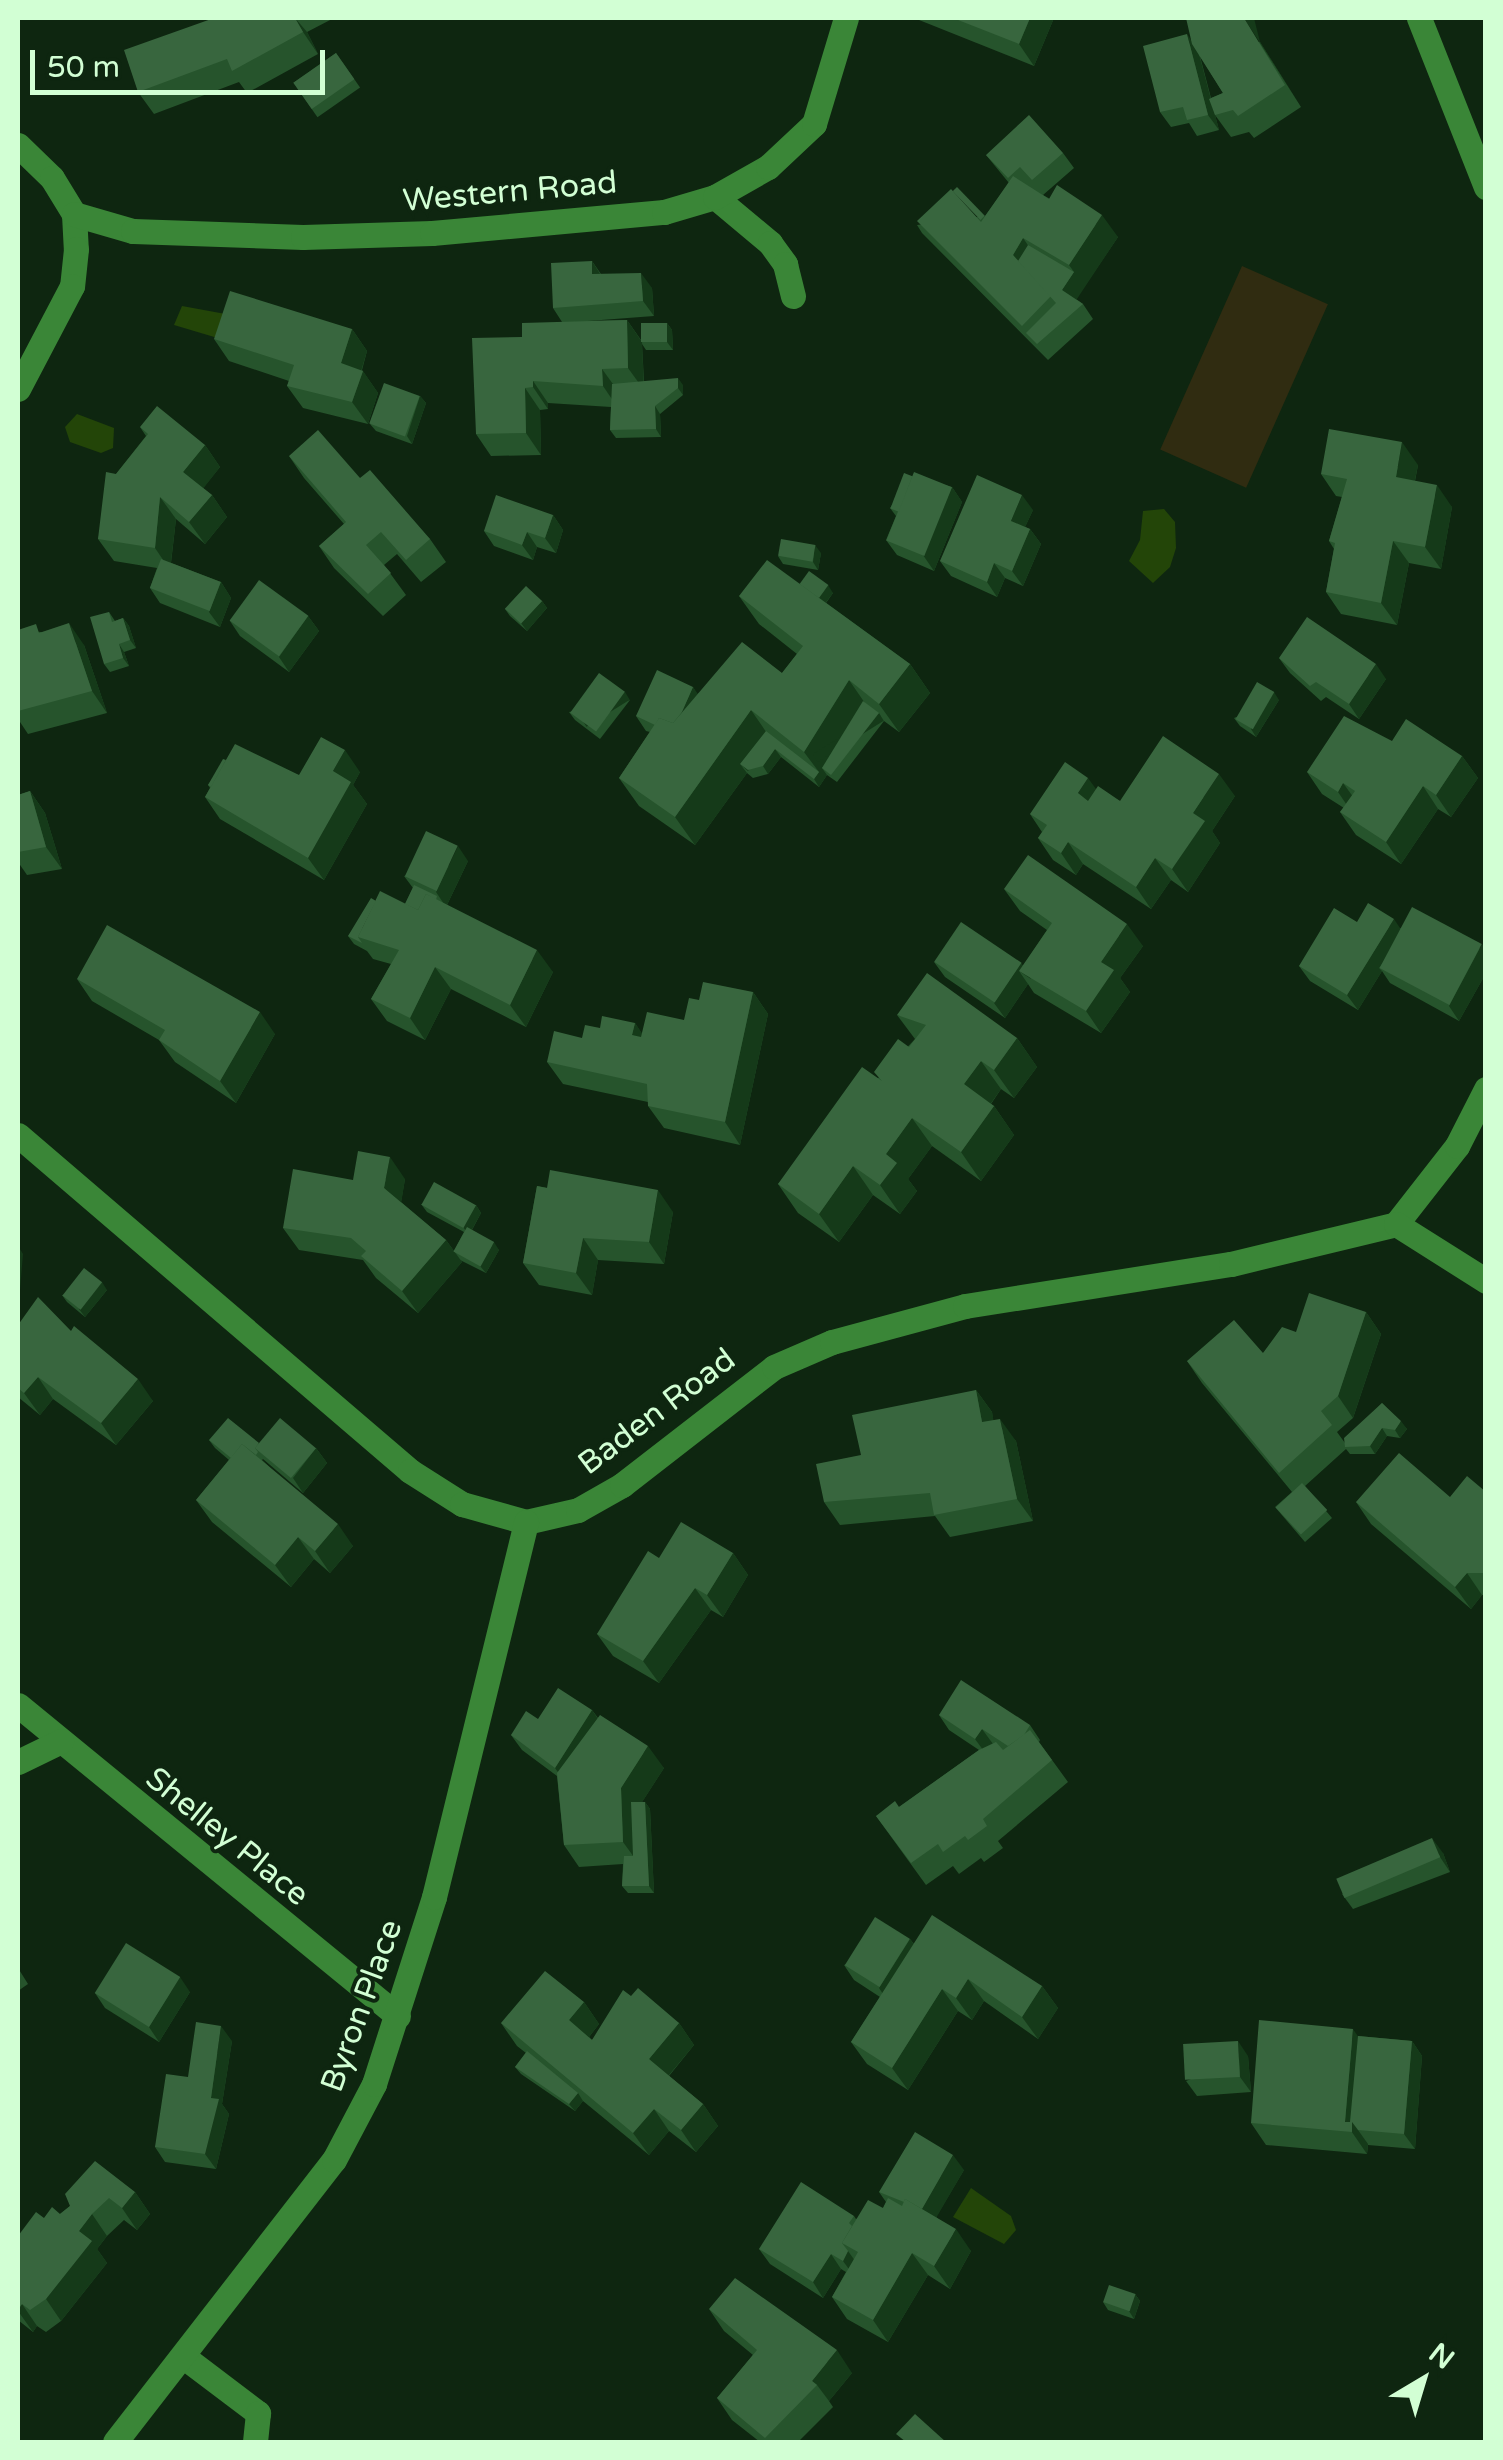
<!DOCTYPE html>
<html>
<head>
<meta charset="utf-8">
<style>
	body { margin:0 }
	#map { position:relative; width:1503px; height:2460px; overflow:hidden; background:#0e2610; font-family:"Varela Round",sans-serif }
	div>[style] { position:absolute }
	.green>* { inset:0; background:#302c11; transform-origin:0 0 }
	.water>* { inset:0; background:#234508 }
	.minor>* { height:25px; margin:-12.5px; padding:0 12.5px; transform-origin:12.5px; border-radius:12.5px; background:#3a8637 }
	.wall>* { inset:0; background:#26542c; transform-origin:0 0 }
	.shaded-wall>* { inset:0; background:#153a19; transform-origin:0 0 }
	.building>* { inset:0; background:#38663e; transform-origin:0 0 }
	span { translate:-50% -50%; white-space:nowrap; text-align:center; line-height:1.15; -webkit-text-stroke:8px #0e2610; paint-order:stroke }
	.street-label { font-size:32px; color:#d2ffd4 }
	.frame { position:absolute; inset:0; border:20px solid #d2ffd4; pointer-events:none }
	.north { position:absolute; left:1373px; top:2330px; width:100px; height:100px; -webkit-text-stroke:8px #0e2610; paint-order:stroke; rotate:38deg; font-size:28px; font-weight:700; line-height:40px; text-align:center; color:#d2ffd4 }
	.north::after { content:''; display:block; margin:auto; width:35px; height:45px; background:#d2ffd4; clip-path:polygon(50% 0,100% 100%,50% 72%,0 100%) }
	.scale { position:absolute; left:30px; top:50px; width:295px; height:45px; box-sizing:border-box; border:5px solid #d2ffd4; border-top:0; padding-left:12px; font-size:30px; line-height:35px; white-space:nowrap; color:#d2ffd4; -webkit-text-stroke:8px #0e2610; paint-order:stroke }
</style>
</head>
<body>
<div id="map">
	<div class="green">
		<i style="left:1242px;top:266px;width:94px;height:201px;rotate:24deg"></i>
	</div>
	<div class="water">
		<i style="clip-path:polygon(182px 306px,231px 315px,221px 339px,174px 325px)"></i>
		<i style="clip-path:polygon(77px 414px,114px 428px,113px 448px,101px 453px,70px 442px,65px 427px)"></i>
		<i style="clip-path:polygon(1164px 509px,1175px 522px,1176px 548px,1170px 567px,1153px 583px,1129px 561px,1140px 540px,1143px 511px)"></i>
		<i style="clip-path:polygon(971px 2188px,1011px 2216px,1016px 2230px,1004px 2244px,953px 2217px)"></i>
	</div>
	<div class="minor">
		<i style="left:1419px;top:18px;width:182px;rotate:68.4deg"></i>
		<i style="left:18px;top:145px;width:47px;rotate:44.1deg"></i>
		<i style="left:52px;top:178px;width:42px;rotate:58.6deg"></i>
		<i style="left:74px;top:214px;width:35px;rotate:87deg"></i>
		<i style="left:76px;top:249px;width:37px;rotate:96deg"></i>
		<i style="left:72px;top:286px;width:116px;rotate:117.7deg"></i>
		<i style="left:715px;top:197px;width:72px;rotate:39.9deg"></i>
		<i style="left:770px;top:243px;width:26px;rotate:54deg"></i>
		<i style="left:785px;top:264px;width:33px;rotate:76deg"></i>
		<i style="left:74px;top:214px;width:61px;rotate:16.1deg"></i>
		<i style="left:133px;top:231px;width:170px;rotate:2deg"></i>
		<i style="left:303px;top:237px;width:129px;rotate:-1.8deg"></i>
		<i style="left:432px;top:233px;width:233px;rotate:-5.2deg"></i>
		<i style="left:664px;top:212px;width:53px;rotate:-16.4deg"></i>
		<i style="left:715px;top:197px;width:61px;rotate:-29.5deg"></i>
		<i style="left:768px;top:167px;width:63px;rotate:-43.1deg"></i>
		<i style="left:814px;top:124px;width:111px;rotate:-73.2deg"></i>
		<i style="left:18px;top:1135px;width:516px;rotate:40.6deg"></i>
		<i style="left:410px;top:1471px;width:62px;rotate:32.4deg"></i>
		<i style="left:462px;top:1504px;width:66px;rotate:15.7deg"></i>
		<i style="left:526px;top:1522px;width:53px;rotate:-13deg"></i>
		<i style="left:578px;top:1510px;width:51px;rotate:-29.6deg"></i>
		<i style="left:622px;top:1485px;width:192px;rotate:-37.8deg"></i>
		<i style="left:774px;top:1367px;width:63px;rotate:-23.3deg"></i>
		<i style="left:832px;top:1342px;width:138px;rotate:-15.1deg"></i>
		<i style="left:965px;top:1306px;width:269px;rotate:-9deg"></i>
		<i style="left:1231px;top:1264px;width:170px;rotate:-13.6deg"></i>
		<i style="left:1396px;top:1224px;width:99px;rotate:-52deg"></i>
		<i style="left:1457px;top:1146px;width:64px;rotate:-63deg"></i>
		<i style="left:1396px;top:1224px;width:107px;rotate:32.3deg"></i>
		<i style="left:18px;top:1705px;width:491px;rotate:39.3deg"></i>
		<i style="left:18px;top:1762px;width:48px;rotate:-26deg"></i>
		<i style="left:184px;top:2357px;width:93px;rotate:37.1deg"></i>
		<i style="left:258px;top:2413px;width:29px;rotate:96deg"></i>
		<i style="left:115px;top:2442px;width:357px;rotate:-52.2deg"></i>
		<i style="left:334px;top:2160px;width:86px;rotate:-62.2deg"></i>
		<i style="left:374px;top:2084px;width:196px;rotate:-72.2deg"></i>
		<i style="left:434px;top:1897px;width:386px;rotate:-76.2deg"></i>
	</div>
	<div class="wall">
		<i style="clip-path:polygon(214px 18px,334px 18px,307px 32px,318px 54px,247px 93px,239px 82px,154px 114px,138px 92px)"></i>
		<i style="clip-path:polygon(914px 18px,1054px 18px,1034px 66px)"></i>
		<i style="clip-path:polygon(evenodd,1191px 40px,1260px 42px,1301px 107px,1254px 138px,1249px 132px,1231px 137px,1215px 115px,1219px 130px,1197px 136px,1189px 123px,1171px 127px,1160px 112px,1191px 40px,1200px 56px,1223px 93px,1211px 98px,1200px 56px)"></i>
		<i style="left:336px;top:53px;width:42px;height:52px;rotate:55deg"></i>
		<i style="clip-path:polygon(1063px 153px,1074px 168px,1043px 195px,1118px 237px,1076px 299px,1083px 304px,1093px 319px,1048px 360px,922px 233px,917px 225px,985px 216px,1009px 183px,986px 155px)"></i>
		<i style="clip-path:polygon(592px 261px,601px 274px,652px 288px,654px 316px,588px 321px,627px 320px,641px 340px,667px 323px,672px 330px,673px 350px,646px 350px,642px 344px,644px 381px,683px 385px,683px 395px,660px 414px,661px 437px,616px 438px,610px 430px,611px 407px,548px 403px,548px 409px,540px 410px,541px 455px,491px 456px,476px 434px,522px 337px,562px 322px,553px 308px)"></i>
		<i style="clip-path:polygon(352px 329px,367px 351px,362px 370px,378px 393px,368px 424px,303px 408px,287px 386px,289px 381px,229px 361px,214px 339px)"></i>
		<i style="clip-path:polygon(420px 396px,426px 403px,412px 444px,376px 431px,370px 424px)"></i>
		<i style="clip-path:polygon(140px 427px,205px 445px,220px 467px,203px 488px,212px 495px,227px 517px,205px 544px,176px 519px,171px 563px,221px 582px,231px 598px,220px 627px,160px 603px,150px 588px,157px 568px,114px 561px,98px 539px,116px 474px,146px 436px)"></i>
		<i style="clip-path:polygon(289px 456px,360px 478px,430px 539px,446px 562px,421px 582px,397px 554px,384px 565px,406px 595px,383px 616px,334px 568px,319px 546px,344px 524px,304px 478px)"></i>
		<i style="clip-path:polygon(1418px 465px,1415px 481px,1452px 507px,1441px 569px,1409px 563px,1397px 625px,1341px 614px,1326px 592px,1334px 549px,1329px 541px,1342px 497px,1336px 496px,1321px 474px)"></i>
		<i style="clip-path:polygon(912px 476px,952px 487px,962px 502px,934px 571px,897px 555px,886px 540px,896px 516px,890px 508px)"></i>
		<i style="clip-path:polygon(1033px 510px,1025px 527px,1030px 529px,1041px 544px,1023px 586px,1005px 578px,997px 597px,951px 576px,940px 561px)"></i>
		<i style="clip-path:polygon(553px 515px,563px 530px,556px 553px,537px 547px,533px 560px,494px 546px,484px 531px)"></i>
		<i style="clip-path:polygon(821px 553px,818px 570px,783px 564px,778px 556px)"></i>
		<i style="clip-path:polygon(800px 584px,833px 593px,826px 603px,910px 664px,930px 693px,899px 732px,884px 721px,837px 782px,827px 775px,819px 787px,781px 757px,768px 774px,753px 778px,747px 773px,695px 845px,639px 806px,619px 778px,650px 732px,646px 731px,636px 716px,693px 687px,697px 694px,782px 673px,797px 654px,759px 624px,739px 596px)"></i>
		<i style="clip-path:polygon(542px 601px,547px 608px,527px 631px,510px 616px,505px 609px)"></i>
		<i style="clip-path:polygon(109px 612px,115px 621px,123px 618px,129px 626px,136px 648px,124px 652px,129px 666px,110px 672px,104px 664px)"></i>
		<i style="clip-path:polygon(308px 616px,319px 631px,289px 672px,240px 636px,230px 621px)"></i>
		<i style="clip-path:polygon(18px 630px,41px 632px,84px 645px,107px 713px,28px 734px,18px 719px)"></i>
		<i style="clip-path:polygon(1279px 658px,1386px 679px,1359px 719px,1326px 697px,1321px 701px,1290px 673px)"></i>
		<i style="clip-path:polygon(630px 700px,600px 739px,575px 720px,569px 712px)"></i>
		<i style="clip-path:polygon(1279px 700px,1256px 737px,1240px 726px,1234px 718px)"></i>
		<i style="clip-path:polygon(1392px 741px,1462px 756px,1478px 778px,1451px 817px,1438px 809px,1401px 864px,1356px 835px,1340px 812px,1344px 808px,1322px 794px,1307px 772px)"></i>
		<i style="clip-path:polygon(226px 760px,299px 775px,360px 772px,353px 785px,367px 804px,324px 880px,220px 819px,205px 797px,210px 788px,208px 785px)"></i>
		<i style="clip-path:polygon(1096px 789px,1120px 801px,1235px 796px,1212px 831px,1220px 843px,1188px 892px,1171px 880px,1151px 909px,1083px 864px,1076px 875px,1053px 860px,1038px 838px,1042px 832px,1030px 814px)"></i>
		<i style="clip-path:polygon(30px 791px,45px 813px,62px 869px,27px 875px,18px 862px,18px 795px)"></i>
		<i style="clip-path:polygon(468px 861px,447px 905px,553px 972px,526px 1027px,451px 989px,425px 1040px,387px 1021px,371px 999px,391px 964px,373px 959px,367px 951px,354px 944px,348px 936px,405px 904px,413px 888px,404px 876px)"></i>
		<i style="clip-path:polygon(1004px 889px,1143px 946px,1120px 978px,1130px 992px,1101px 1033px,1034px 993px,1028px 984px,1005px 1018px,945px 977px,934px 962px,1021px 963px,1023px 966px,1047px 930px,1020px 911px)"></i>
		<i style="clip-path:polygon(1357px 922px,1400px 928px,1486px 950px,1486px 973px,1459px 1021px,1390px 983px,1382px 971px,1358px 1010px,1310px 981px,1299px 966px)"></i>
		<i style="clip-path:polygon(77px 979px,275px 1034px,236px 1103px,175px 1062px,159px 1040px,92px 1001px)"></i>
		<i style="clip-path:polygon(753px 992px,768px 1014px,740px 1145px,664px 1128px,648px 1106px,648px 1102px,563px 1084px,547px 1062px,582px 1038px,600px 1028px,635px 1023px,642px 1034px,684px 1020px,699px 1000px)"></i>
		<i style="clip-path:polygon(897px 1015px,1017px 1038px,1037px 1067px,1014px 1098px,1001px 1089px,991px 1104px,994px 1106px,1014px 1135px,981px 1181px,932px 1146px,908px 1179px,917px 1191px,900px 1214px,873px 1195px,839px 1242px,798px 1213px,778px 1184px,915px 1039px)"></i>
		<i style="clip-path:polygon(405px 1179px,401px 1202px,446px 1240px,454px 1251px,464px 1232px,427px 1212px,421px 1204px,476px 1205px,481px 1213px,472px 1230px,499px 1250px,486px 1273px,460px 1260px,462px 1262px,418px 1313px,376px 1278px,363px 1260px,299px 1250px,283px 1228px,353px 1180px)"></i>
		<i style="clip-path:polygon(537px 1186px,673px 1212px,664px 1264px,598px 1260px,592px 1295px,539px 1285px,523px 1263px)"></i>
		<i style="clip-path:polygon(107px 1290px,85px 1317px,67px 1302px,62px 1295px)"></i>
		<i style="clip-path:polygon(1366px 1312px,1381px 1334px,1353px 1418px,1337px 1432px,1345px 1443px,1382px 1403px,1407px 1429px,1400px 1438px,1387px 1436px,1375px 1454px,1350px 1454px,1346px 1449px,1305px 1486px,1332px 1518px,1305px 1542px,1275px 1507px,1292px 1492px,1202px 1383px,1187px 1361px,1263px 1353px,1296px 1332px)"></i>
		<i style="clip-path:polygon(18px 1325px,71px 1331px,153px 1401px,116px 1445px,53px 1399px,40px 1415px,18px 1397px)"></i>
		<i style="clip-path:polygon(976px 1390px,992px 1412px,993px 1420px,1016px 1441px,1033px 1521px,950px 1537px,935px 1516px,840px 1525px,824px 1502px,861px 1455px)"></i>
		<i style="clip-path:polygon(209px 1440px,316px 1448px,327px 1463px,303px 1493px,263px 1459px,262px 1460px,353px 1546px,330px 1573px,314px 1559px,291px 1587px,212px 1522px,196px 1500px,229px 1460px,215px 1448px)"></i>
		<i style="clip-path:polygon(1486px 1492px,1486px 1595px,1482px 1595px,1471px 1609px,1371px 1524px,1356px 1502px,1450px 1497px)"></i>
		<i style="clip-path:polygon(733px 1553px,748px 1575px,723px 1617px,711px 1610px,659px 1683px,613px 1656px,597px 1634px,659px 1558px)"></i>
		<i style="clip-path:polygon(592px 1710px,598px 1718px,664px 1768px,642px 1802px,645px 1802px,650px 1809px,654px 1893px,628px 1893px,622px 1886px,623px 1864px,579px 1867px,564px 1845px,557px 1776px,522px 1750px,511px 1735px,538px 1719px)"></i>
		<i style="clip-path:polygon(939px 1715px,1030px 1725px,1040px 1740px,1039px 1742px,1068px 1782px,998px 1841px,1003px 1848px,984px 1862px,981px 1858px,959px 1874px,953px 1866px,926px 1885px,876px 1816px,899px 1807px,979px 1750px,949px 1730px)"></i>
		<i style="clip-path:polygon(1443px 1853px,1450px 1872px,1353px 1909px,1342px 1894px)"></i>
		<i style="clip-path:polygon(910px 1939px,914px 1944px,1042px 1986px,1058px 2008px,1038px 2039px,984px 2001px,972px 2020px,958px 2011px,908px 2090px,867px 2064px,851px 2042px,880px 1997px,854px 1980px,844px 1965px)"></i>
		<i style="clip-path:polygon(18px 1968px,28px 1984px,18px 1991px)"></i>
		<i style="clip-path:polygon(190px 1992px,159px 2042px,105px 2008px,95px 1993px)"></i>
		<i style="clip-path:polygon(631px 1996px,679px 2023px,694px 2045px,669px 2076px,703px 2104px,718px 2126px,696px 2152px,669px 2131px,649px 2155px,583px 2101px,575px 2111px,521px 2074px,515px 2067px,526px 2053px,517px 2046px,501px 2023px,584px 2002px,599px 2024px,589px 2037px,592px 2040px)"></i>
		<i style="clip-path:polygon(1358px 2036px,1412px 2041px,1422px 2056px,1415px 2149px,1368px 2145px,1367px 2154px,1266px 2145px,1251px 2123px)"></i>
		<i style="clip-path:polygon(232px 2041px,222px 2104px,229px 2114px,216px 2169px,165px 2162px,155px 2147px,188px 2077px)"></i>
		<i style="clip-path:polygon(1248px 2056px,1251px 2092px,1197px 2096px,1186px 2081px)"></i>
		<i style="clip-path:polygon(964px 2170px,936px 2217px,971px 2251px,950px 2289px,928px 2275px,888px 2342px,847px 2319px,832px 2297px,846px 2272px,841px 2269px,823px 2298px,770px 2264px,759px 2249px,854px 2216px,856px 2219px,883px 2208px,886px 2202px,879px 2192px)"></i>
		<i style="clip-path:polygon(135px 2192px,150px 2214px,137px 2230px,124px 2220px,107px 2236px,97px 2249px,107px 2263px,61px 2321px,46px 2332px,37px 2326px,33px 2332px,18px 2320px,18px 2236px,44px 2218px,60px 2214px,70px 2206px)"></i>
		<i style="clip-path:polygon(1135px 2294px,1140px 2301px,1134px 2319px,1108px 2310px,1103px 2302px)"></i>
		<i style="clip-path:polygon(709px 2309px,852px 2373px,829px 2401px,833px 2407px,798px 2442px,760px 2442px,732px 2420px,717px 2398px,753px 2355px,724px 2331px)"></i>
	</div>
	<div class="shaded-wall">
		<i style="clip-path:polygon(295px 18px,307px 32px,318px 54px,303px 32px)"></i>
		<i style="clip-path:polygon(1030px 18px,1054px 18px,1034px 66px,1019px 44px)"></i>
		<i style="clip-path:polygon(1244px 18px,1254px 18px,1260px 42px,1301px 107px)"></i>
		<i style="clip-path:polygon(1187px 34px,1198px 50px,1219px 130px,1208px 115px)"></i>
		<i style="clip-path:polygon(1102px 215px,1118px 237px,1073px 305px,1062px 290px,1074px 272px,1069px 265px)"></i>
		<i style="clip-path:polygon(1023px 238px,1038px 260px,1017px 262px,1013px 255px)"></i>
		<i style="clip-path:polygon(592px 261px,602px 277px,592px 274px)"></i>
		<i style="clip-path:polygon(641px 273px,652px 288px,654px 316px,643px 301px)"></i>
		<i style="clip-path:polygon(627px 320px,642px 342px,644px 390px,628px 368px)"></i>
		<i style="clip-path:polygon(667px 323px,672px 330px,673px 350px,667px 342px)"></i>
		<i style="clip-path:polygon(352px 329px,367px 351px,357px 385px,341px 363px)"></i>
		<i style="clip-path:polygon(602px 369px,618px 391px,618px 408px,603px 386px)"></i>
		<i style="clip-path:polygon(363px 371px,378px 393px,368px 424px,352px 402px)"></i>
		<i style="clip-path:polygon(678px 378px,683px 385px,683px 395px,678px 388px)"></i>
		<i style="clip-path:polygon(533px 381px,548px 403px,548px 409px,533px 387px)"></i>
		<i style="clip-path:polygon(525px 388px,540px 410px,541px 455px,526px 433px)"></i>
		<i style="clip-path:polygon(420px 396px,426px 403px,412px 444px,407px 436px)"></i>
		<i style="clip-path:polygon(655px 406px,660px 414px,661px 437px,656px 429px)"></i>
		<i style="clip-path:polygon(1402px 442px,1418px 465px,1411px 499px,1396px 477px)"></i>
		<i style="clip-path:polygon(205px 445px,220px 467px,199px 494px,183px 472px)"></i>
		<i style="clip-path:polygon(1437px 485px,1452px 507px,1441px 569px,1425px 547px)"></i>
		<i style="clip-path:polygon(952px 487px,962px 502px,934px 571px,923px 555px)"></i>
		<i style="clip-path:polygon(212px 495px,227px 517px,205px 544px,189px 522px)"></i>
		<i style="clip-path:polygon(1022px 495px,1033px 510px,1021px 536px,1011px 521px)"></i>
		<i style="clip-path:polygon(160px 497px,176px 519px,170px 570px,155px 548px)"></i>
		<i style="clip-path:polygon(553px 515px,563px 530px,556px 553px,545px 538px)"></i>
		<i style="clip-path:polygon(1030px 529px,1041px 544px,1023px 586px,1012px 571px)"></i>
		<i style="clip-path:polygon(527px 532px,537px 547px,533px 560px,522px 545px)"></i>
		<i style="clip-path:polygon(1393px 541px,1409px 563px,1397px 625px,1381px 603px)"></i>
		<i style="clip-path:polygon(815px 545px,821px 553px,818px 570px,813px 562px)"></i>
		<i style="clip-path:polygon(994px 563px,1005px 578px,997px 597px,987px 582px)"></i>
		<i style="clip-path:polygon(221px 582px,231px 598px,220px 627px,209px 612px)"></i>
		<i style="clip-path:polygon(828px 585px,833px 593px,818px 613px,813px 605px)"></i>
		<i style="clip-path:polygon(542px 601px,547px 608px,527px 631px,521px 623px)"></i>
		<i style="clip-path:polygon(308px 616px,319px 631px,289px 672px,279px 657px)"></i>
		<i style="clip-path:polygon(123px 618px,129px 626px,136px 648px,130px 640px)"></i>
		<i style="clip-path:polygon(69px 623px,84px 645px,107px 713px,92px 691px)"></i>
		<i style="clip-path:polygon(119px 644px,124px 652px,129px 666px,123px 658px)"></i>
		<i style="clip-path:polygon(910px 664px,930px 693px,899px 732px,879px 704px)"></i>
		<i style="clip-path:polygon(1376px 664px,1386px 679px,1359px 719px,1349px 704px)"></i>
		<i style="clip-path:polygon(849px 680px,869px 709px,822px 768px,827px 775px,819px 787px,814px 779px,819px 772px,804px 752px)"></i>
		<i style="clip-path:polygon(693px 687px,704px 703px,672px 733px)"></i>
		<i style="left:625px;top:692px;width:9px;height:51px;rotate:58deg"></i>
		<i style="clip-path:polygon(1274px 692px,1279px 700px,1256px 737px,1251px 729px)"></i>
		<i style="clip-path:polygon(751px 710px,771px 739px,748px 771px,740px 764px,747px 773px,695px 845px,675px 817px)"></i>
		<i style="left:879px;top:713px;width:9px;height:78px;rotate:58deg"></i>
		<i style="clip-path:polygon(775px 749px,781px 757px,768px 774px,763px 766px)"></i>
		<i style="clip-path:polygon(345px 750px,360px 772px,353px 785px,367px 804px,324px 880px,308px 858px,333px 771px)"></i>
		<i style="clip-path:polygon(1462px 756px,1478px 778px,1451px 817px,1436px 795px)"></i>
		<i style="clip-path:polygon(1219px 774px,1235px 796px,1212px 831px,1220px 843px,1188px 892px,1172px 869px,1193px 813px)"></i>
		<i style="clip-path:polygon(1088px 778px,1104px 800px,1094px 816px,1078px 793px)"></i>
		<i style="clip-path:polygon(1343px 783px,1359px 805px,1353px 814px,1338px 792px)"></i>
		<i style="clip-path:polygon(1423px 786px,1438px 809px,1401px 864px,1386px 842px)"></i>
		<i style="clip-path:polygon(30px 791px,45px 813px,62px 869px,46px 847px)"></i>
		<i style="clip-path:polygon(1068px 842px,1083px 864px,1076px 875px,1061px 853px)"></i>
		<i style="clip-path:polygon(458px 846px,468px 861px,446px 907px,436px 892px)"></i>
		<i style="clip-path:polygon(1155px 858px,1171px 880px,1151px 909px,1136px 887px)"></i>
		<i style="clip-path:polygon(1394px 919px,1404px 934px,1379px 968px,1382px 971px,1358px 1010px,1347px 995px)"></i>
		<i style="clip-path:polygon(1127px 924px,1143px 946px,1120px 978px,1130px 992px,1101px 1033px,1086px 1011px,1101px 962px)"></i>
		<i style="clip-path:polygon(1482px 944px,1486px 950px,1486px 973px,1459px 1021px,1449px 1006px)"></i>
		<i style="clip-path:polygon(537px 950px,553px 972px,526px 1027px,510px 1005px)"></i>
		<i style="clip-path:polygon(1021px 963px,1031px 979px,1019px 971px,1028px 984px,1005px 1018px,994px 1003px)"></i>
		<i style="clip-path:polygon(435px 967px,451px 989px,425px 1040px,410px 1018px)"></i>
		<i style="clip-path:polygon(753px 992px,768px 1014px,740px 1145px,725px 1122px)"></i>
		<i style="clip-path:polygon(260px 1012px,275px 1034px,236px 1103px,220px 1081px)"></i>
		<i style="clip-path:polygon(635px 1023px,650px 1045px,632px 1035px)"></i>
		<i style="clip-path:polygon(1017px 1038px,1037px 1067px,1014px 1098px,994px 1070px)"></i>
		<i style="clip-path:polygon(981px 1061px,1001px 1089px,984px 1113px,964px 1084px)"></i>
		<i style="clip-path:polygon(994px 1106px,1014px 1135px,981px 1181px,961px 1152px)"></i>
		<i style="clip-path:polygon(912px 1118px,932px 1146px,908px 1179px,917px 1191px,900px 1214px,880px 1185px,886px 1154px)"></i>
		<i style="clip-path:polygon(390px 1157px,405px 1179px,400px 1210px,384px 1188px)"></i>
		<i style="clip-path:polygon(853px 1166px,873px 1195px,839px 1242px,819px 1214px)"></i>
		<i style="clip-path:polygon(658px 1190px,673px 1212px,664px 1264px,649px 1242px)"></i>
		<i style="clip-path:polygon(476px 1205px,481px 1213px,469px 1235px,463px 1227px)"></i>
		<i style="clip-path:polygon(583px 1238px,598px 1260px,592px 1295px,576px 1273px)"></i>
		<i style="clip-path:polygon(446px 1240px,462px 1262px,418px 1313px,402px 1291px)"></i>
		<i style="clip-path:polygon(494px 1242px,499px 1250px,486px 1273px,480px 1266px)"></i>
		<i style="clip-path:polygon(18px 1246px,23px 1254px,18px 1314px)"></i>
		<i style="clip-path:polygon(102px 1282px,107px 1290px,85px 1317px,79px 1309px)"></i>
		<i style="clip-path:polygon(1366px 1312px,1381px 1334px,1353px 1418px,1338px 1396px)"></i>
		<i style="clip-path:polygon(38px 1377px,53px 1399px,40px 1415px,24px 1393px)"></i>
		<i style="clip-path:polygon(138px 1379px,153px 1401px,116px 1445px,101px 1423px)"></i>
		<i style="clip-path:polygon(976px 1390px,992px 1412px,998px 1445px,982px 1422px)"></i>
		<i style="clip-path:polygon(1000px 1419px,1016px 1441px,1033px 1521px,1017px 1499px)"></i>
		<i style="clip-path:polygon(1401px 1421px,1407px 1429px,1400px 1438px,1395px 1430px)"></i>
		<i style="clip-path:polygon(1382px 1428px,1387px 1436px,1375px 1454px,1370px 1446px)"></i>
		<i style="clip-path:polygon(316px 1448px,327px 1463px,303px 1493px,293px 1478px)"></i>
		<i style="clip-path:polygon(338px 1524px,353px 1546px,330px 1573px,315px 1551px)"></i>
		<i style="clip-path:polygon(298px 1537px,314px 1559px,291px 1587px,275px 1565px)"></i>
		<i style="clip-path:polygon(733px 1553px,748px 1575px,723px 1617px,707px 1595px)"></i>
		<i style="clip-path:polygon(1467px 1573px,1482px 1595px,1471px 1609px,1455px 1587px)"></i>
		<i style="clip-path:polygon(695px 1588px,711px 1610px,659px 1683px,643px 1661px)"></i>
		<i style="clip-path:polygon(592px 1710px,602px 1725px,566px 1783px,555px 1768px)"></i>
		<i style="clip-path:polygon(982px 1729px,993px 1744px,986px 1754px,975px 1739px)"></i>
		<i style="clip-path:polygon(648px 1746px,664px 1768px,637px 1810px,639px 1864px,623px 1842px,621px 1788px)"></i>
		<i style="clip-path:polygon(645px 1802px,650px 1809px,654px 1893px,649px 1886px)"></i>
		<i style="clip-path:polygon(1432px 1838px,1443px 1853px,1450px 1872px,1440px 1857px)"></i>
		<i style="clip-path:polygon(910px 1939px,921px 1954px,889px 2003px,879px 1988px)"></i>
		<i style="clip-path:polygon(180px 1977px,190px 1992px,159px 2042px,149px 2027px)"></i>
		<i style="clip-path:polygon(968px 1979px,984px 2001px,972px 2020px,956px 1998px)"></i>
		<i style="clip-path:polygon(1042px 1986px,1058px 2008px,1038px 2039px,1022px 2017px)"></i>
		<i style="clip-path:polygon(942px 1989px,958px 2011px,908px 2090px,892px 2068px)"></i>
		<i style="clip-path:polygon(584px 2002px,599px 2024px,585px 2042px,569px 2020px)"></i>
		<i style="clip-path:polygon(679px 2023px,694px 2045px,664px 2081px,649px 2059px)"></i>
		<i style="clip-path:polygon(221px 2026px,232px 2041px,222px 2104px,229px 2114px,216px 2169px,205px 2154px,211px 2098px)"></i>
		<i style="clip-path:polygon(1353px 2029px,1368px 2051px,1358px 2130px,1368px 2144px,1367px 2154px,1345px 2122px)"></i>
		<i style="clip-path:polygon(1238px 2041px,1248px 2056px,1251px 2092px,1240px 2077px)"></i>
		<i style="clip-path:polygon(1412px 2041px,1422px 2056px,1415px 2149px,1404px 2134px)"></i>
		<i style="clip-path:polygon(578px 2093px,583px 2101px,575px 2111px,569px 2104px)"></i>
		<i style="clip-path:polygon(703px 2104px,718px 2126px,696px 2152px,681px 2130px)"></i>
		<i style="clip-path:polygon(654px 2109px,669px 2131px,649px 2155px,633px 2133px)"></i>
		<i style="clip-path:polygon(953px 2155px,964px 2170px,932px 2225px,921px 2210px)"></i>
		<i style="clip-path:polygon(135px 2192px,150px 2214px,137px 2230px,122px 2208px)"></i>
		<i style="clip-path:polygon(92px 2214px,107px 2236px,97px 2249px,107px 2263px,61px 2321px,46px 2299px,79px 2231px)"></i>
		<i style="clip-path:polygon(956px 2229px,971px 2251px,950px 2289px,934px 2266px)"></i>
		<i style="clip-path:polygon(848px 2251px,858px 2265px,854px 2276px,843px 2261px)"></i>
		<i style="clip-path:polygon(912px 2253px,928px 2275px,888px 2342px,873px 2320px)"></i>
		<i style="clip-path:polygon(831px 2254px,841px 2269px,823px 2298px,813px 2282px)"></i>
		<i style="clip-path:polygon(1135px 2294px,1140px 2301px,1134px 2319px,1129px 2311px)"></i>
		<i style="clip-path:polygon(22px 2304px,37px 2326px,33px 2332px,18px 2311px)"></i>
		<i style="clip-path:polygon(837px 2350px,852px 2373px,829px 2401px,817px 2385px,812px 2381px)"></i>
	</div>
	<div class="building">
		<i style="clip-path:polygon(214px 18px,295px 18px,303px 32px,232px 71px,227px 59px,138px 92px,124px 50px)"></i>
		<i style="clip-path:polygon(953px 18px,1030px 18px,1019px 44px)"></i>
		<i style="clip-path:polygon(1186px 18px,1244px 18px,1285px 85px,1238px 116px,1233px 110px,1215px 115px,1209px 99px,1223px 93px,1192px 44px)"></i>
		<i style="clip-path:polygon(1187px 34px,1208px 115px,1187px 120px,1183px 107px,1160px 112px,1143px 46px)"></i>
		<i style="left:336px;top:53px;width:32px;height:52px;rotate:55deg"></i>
		<i style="clip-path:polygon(1029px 115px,1063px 153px,1032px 180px,1020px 167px,1008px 178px,986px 155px)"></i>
		<i style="clip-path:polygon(1013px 176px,1049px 199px,1057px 185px,1102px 215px,1069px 265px,1023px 238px,1013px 255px,1051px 296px,1022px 326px,917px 221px,951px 189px,981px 222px)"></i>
		<i style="left:957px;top:187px;width:40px;height:6px;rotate:46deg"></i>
		<i style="clip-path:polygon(1028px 245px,1074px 272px,1062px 290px,1083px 304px,1037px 344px,1026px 333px,1056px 303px,1018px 261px)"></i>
		<i style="clip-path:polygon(592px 261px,592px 274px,641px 273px,643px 301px,553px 308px,551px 263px)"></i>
		<i style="clip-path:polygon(230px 291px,352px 329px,341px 363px,363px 371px,352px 402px,287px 386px,294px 365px,214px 339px)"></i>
		<i style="clip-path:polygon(627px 320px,628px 368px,602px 369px,603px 386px,533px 381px,533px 387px,525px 388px,526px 433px,476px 434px,472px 338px,522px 337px,522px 323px)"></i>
		<i style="left:641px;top:323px;width:26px;height:19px"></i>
		<i style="clip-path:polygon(678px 378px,678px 388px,655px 406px,656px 429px,610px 430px,612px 384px)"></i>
		<i style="left:384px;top:383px;width:38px;height:43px;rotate:20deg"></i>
		<i style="clip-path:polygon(157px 406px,205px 445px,183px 472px,212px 495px,189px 522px,160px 497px,155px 548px,98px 539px,106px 472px,116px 474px,148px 434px,140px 427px)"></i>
		<i style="clip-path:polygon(1329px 429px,1402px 442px,1396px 477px,1437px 485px,1425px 547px,1393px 541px,1381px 603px,1326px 592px,1335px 543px,1329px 541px,1347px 479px,1321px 474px)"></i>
		<i style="clip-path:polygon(318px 430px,360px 478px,370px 470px,430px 539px,406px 560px,381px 532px,366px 545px,391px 573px,368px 594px,319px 546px,346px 522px,289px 456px)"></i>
		<i style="left:914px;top:472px;width:41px;height:74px;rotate:22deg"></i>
		<i style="left:904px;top:473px;width:9px;height:38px;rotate:21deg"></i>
		<i style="clip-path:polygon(977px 475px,1022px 495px,1011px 521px,1030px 529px,1012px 571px,994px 563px,987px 582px,940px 561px)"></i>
		<i style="clip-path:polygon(496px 495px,553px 515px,545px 538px,527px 532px,522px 545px,484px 531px)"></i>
		<i style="left:781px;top:539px;width:35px;height:17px;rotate:10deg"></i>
		<i style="left:161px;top:559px;width:64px;height:31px;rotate:21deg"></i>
		<i style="clip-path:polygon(767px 560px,910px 664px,879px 704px,849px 680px,804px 752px,751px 710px,675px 817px,619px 778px,659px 718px,673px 723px,742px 642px,782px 673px,803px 646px,739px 596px)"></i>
		<i style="left:809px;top:571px;width:24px;height:16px;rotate:36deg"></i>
		<i style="left:259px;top:580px;width:61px;height:50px;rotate:36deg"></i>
		<i style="left:526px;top:586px;width:22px;height:31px;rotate:43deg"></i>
		<i style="clip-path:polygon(109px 612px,112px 622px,123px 618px,130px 640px,119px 644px,123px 658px,104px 664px,90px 617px)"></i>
		<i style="clip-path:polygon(1307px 617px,1376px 664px,1349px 704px,1316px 682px,1310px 686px,1279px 658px)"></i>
		<i style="clip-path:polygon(69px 623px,92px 691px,18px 711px,18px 630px,36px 624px,39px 633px)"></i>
		<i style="clip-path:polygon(657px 670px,693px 687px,682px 712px,673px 723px,659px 718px,655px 725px,636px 716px)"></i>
		<i style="left:599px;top:673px;width:32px;height:49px;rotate:36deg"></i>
		<i style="left:1257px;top:682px;width:20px;height:43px;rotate:30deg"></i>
		<i style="clip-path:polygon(863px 701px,879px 713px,831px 775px,822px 768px)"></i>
		<i style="clip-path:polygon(1344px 716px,1392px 741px,1406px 719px,1462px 756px,1436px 795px,1423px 786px,1386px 842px,1340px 812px,1355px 791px,1343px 783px,1338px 792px,1307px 772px)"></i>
		<i style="clip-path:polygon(766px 731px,819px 772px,814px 779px,775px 749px,763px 766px,748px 770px,740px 764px)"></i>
		<i style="clip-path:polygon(1163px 736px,1219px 774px,1193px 813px,1205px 821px,1172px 869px,1155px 858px,1136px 887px,1068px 842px,1061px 853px,1038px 838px,1047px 825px,1030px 814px,1065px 762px,1088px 778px,1078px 793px,1088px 801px,1098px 786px,1120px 801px)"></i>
		<i style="clip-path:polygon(321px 737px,345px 750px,333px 771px,351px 782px,308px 858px,205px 797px,235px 744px,299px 775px)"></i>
		<i style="clip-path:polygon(223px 759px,226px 760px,211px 787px,208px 785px)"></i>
		<i style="clip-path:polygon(30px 791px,46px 847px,18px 852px,18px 795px)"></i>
		<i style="left:426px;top:831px;width:35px;height:50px;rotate:25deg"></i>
		<i style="clip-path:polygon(1028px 855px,1127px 924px,1101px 962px,1114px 970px,1086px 1011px,1019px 971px,1052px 923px,1004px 889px)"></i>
		<i style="clip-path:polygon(414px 885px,437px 896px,436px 900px,426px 894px,418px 910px,405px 904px)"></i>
		<i style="clip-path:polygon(380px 891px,418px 910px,426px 894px,537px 950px,510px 1005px,435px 967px,410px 1018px,371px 999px,399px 950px,358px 937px)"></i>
		<i style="clip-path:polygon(371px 898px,376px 901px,358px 937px,362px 943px,348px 936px)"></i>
		<i style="clip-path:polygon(1368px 903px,1394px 919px,1347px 995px,1299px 966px,1334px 908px,1357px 922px)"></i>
		<i style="left:1412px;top:907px;width:79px;height:69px;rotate:28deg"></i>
		<i style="left:961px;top:922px;width:73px;height:48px;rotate:34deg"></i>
		<i style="clip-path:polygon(107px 925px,260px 1012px,220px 1081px,159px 1040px,165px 1030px,77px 979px)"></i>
		<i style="clip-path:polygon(927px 973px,1017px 1038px,994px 1070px,981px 1061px,964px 1084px,994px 1106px,961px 1152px,912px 1118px,886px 1154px,897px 1163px,880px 1185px,853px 1166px,819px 1214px,778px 1184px,862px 1067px,882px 1081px,874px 1072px,898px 1039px,909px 1047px,926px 1025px,897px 1015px)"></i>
		<i style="clip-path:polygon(703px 982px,753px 992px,725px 1122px,648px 1106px,647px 1084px,547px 1062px,554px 1031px,582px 1038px,585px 1025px,600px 1028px,602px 1016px,635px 1023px,632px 1035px,641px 1037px,647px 1012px,684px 1020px,689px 998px,699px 1000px)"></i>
		<i style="clip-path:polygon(358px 1151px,390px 1157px,384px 1188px,446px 1240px,402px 1291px,361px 1256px,366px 1251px,351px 1238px,283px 1228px,293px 1169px,353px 1180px)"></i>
		<i style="clip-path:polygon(550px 1170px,658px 1190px,649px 1242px,583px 1238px,576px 1273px,523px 1263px,537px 1186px,547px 1188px)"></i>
		<i style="left:434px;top:1182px;width:48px;height:26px;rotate:29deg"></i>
		<i style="left:467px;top:1227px;width:31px;height:28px;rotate:29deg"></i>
		<i style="left:84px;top:1268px;width:23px;height:35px;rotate:38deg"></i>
		<i style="clip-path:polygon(1309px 1293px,1366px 1312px,1338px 1396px,1321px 1411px,1332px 1425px,1279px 1473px,1187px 1361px,1234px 1320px,1263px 1353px,1282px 1327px,1296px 1332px)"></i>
		<i style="clip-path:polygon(38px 1297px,71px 1331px,74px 1326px,138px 1379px,101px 1423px,38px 1377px,24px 1393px,18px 1388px,18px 1325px)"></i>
		<i style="clip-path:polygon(976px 1390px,982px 1422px,1000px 1419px,1017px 1499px,934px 1515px,930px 1493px,824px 1502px,816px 1464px,861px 1455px,852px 1415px)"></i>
		<i style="clip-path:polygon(1382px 1403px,1401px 1421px,1395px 1430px,1382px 1428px,1370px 1446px,1345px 1447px,1344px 1438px)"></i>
		<i style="clip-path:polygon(228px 1418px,259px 1443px,255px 1448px,258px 1452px,256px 1455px,242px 1444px,231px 1458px,209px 1440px)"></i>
		<i style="left:280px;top:1418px;width:47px;height:39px;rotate:40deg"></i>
		<i style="clip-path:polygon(242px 1444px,338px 1524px,315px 1551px,298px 1537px,275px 1565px,196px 1500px)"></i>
		<i style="clip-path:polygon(1399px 1453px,1450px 1497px,1467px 1476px,1486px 1492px,1486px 1573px,1467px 1573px,1455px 1587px,1356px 1502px)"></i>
		<i style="left:1302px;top:1483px;width:37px;height:36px;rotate:47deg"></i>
		<i style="clip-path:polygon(681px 1522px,733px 1553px,707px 1595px,695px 1588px,643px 1661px,597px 1634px,648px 1551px,659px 1558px)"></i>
		<i style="clip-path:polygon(961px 1680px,1030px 1725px,1024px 1735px,1008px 1746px,982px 1729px,975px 1739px,939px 1715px)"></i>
		<i style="clip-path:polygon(558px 1688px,592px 1710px,555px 1768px,511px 1735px,526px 1711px,538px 1719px)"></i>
		<i style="clip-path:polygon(600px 1715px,648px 1746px,621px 1788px,623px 1842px,564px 1845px,557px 1773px)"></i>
		<i style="clip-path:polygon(1030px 1730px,1052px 1760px,983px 1819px,987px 1826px,968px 1840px,965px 1836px,943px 1852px,938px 1844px,911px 1863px,876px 1816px,895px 1801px,899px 1807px,979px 1750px,996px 1742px,1003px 1750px)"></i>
		<i style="clip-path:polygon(631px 1802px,645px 1802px,649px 1886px,622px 1886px,624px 1856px,633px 1856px)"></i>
		<i style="left:1432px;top:1838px;width:21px;height:104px;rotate:67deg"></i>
		<i style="clip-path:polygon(932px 1915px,1042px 1986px,1022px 2017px,968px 1979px,956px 1998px,942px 1989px,892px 2068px,851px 2042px)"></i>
		<i style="left:875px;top:1917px;width:41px;height:57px;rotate:32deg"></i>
		<i style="left:126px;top:1943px;width:64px;height:59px;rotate:32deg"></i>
		<i style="clip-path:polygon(545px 1971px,584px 2002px,569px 2020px,592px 2040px,623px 1990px,631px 1996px,638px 1988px,679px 2023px,649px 2059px,703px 2104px,681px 2130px,654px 2109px,633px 2133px,501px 2023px)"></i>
		<i style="clip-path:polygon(1259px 2020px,1353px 2029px,1345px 2122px,1352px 2122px,1352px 2132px,1251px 2123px)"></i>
		<i style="clip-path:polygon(196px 2022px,221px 2026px,211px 2098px,219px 2099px,205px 2154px,155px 2147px,166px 2074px,188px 2077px)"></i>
		<i style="clip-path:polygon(1358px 2036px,1412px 2041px,1404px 2134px,1358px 2130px,1352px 2122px,1350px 2122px)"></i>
		<i style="left:1238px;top:2041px;width:36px;height:55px;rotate:87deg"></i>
		<i style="clip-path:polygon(527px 2051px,578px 2093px,569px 2104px,515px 2067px)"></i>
		<i style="clip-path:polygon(915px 2132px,953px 2155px,922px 2209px,905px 2199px,904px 2202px,879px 2192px)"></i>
		<i style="clip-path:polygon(95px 2161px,135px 2192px,122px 2208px,109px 2198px,92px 2214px,79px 2231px,92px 2241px,46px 2299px,30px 2310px,22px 2304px,18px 2309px,18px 2253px,19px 2250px,18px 2249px,18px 2236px,36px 2212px,44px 2218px,52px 2207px,60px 2214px,70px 2206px,65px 2194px)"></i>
		<i style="clip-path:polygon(801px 2182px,854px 2216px,849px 2223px,852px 2226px,842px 2243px,848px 2251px,843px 2261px,831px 2254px,813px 2282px,759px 2249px)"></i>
		<i style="clip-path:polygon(888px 2198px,902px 2206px,905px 2199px,956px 2229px,934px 2266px,912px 2253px,873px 2320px,832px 2297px,858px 2252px,842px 2243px,868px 2200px,883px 2208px)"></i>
		<i style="clip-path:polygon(735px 2278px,837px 2350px,812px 2381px,817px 2385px,765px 2438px,717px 2398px,757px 2350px,709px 2309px)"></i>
		<i style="left:1109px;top:2285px;width:28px;height:18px;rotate:19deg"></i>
		<i style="clip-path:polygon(915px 2414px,946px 2442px,906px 2442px,896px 2434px)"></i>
	</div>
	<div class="street-label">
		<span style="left:510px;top:192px;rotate:-5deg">Western Road</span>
		<span style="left:657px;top:1412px;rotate:-37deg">Baden Road</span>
		<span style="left:227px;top:1837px;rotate:39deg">Shelley Place</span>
		<span style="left:362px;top:2006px;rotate:-70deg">Byron Place</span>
	</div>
	<div class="frame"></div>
	<div class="north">N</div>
	<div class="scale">50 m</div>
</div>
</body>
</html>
